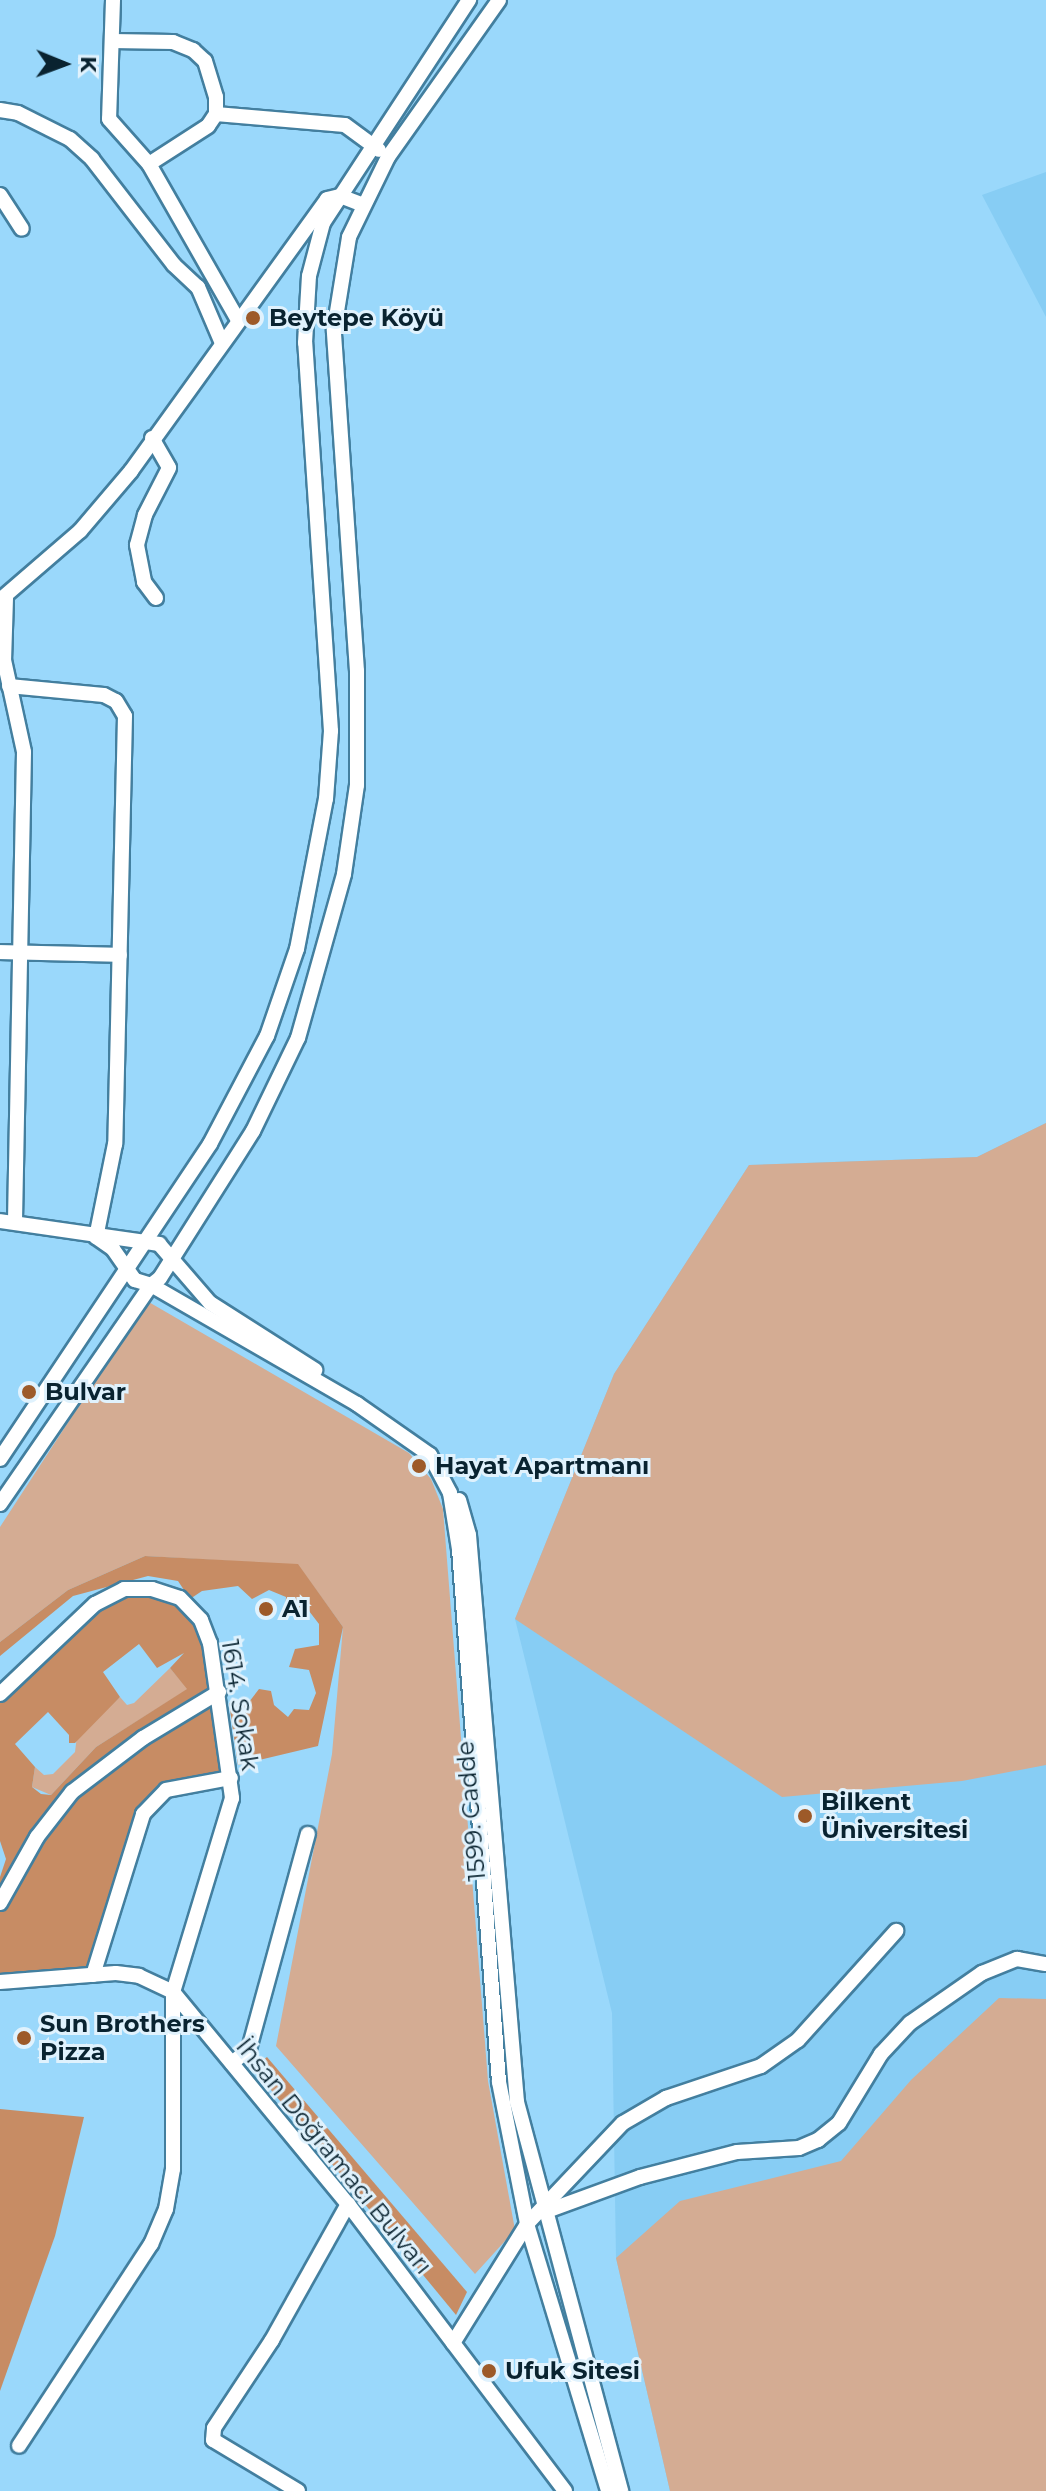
<!DOCTYPE html>
<html>
<head>
<meta charset="utf-8">
<style>
	body { margin:0 }
	#map { position:relative; width:1046px; height:2491px; overflow:hidden; background:#9ad8fb; font-family:Montserrat,sans-serif }
	div>[style] { position:absolute }
	.built>* { inset:0; background:#87cdf4 }
	.green>* { inset:0; background:#d4ac93 }
	.forest>* { inset:0; background:#c78c64 }
	.roads { filter:drop-shadow(2px 0 #437f9f) drop-shadow(-2px 0 #437f9f) drop-shadow(0 2px #437f9f) drop-shadow(0 -2px #437f9f) }
	.minor>* { height:14px; margin:-7px; padding:0 7px; transform-origin:7px; border-radius:7px; background:#fff }
	.dots>* { width:22px; height:22px; translate:-50% -50%; box-sizing:border-box; border:4px solid #e0f2fd; border-radius:50% }
	span { translate:-50% -50%; white-space:nowrap; text-align:center; line-height:1.15; -webkit-text-stroke:6px #e0f2fd; paint-order:stroke }
	.poi-label { font-size:24px; color:#092330; font-weight:700 }
	.left { translate:0 -50%; text-align:left }
	.street-label { font-size:24px; color:#092330 }
	.north { position:absolute; left:24px; top:24px; width:80px; height:80px; -webkit-text-stroke:6px #e0f2fd; paint-order:stroke; rotate:91deg; font-size:22px; font-weight:700; line-height:32px; text-align:center; color:#092330 }
	.north::after { content:''; display:block; margin:auto; width:28px; height:36px; background:#092330; clip-path:polygon(50% 0,100% 100%,50% 72%,0 100%) }
</style>
</head>
<body>
<div id="map">
	<div class="built">
		<i style="clip-path:polygon(1046px 172px,1046px 317px,982px 195px)"></i>
		<i style="clip-path:polygon(1046px 1123px,1046px 2491px,670px 2491px,616px 2258px,612px 2013px,515px 1619px,614px 1374px,749px 1165px,977px 1157px)"></i>
	</div>
	<div class="green">
		<i style="clip-path:polygon(1046px 1123px,1046px 1765px,962px 1781px,782px 1797px,515px 1619px,614px 1374px,749px 1165px,977px 1157px)"></i>
		<i style="clip-path:polygon(147px 1301px,409px 1453px,431px 1479px,443px 1509px,488px 2081px,515px 2230px,475px 2274px,276px 2046px,332px 1754px,343px 1627px,298px 1565px,145px 1556px,68px 1590px,0 1642px,0 1527px)"></i>
		<i style="clip-path:polygon(170px 1668px,188px 1689px,96px 1747px,51px 1795px,32px 1787px,35px 1767px,44px 1775px,53px 1774px,75px 1752px,77px 1736px,120px 1697px,127px 1705px,134px 1703px)"></i>
		<i style="clip-path:polygon(999px 1998px,1046px 1999px,1046px 2491px,670px 2491px,616px 2258px,680px 2201px,841px 2161px,911px 2080px)"></i>
	</div>
	<div class="forest">
		<i style="clip-path:polygon(145px 1556px,298px 1564px,343px 1627px,318px 1746px,238px 1765px,229px 1703px,249px 1702px,259px 1689px,271px 1691px,274px 1705px,288px 1717px,294px 1709px,309px 1710px,316px 1693px,309px 1670px,289px 1667px,295px 1649px,319px 1645px,319px 1624px,309px 1611px,285px 1613px,286px 1597px,269px 1590px,252px 1599px,238px 1586px,202px 1591px,190px 1599px,178px 1581px,148px 1576px,73px 1596px,0 1656px,0 1642px,68px 1590px)"></i>
		<i style="clip-path:polygon(evenodd,124px 1589px,152px 1589px,201px 1620px,231px 1778px,166px 1790px,143px 1815px,88px 1970px,0 1977px,0 1877px,6px 1859px,0 1841px,0 1694px,12px 1693px,87px 1624px,82px 1616px,124px 1589px,139px 1644px,157px 1668px,184px 1653px,170px 1668px,187px 1689px,96px 1747px,51px 1795px,41px 1794px,32px 1787px,35px 1767px,15px 1744px,48px 1712px,69px 1735px,69px 1743px,75px 1743px,120px 1697px,103px 1672px,139px 1644px)"></i>
		<i style="clip-path:polygon(267px 2057px,467px 2292px,456px 2315px,253px 2068px)"></i>
		<i style="clip-path:polygon(0 2109px,84px 2117px,55px 2236px,0 2391px)"></i>
	</div>
	<div class="roads">
		<div class="minor">
			<i style="left:113px;top:0;width:119px;rotate:91.9deg"></i>
			<i style="left:109px;top:119px;width:60px;rotate:48.4deg"></i>
			<i style="left:149px;top:164px;width:177px;rotate:60.3deg"></i>
			<i style="left:112px;top:41px;width:61px;rotate:0.9deg"></i>
			<i style="left:173px;top:42px;width:22px;rotate:22deg"></i>
			<i style="left:193px;top:50px;width:16px;rotate:43deg"></i>
			<i style="left:205px;top:61px;width:38px;rotate:73deg"></i>
			<i style="left:216px;top:97px;width:17px;rotate:90deg"></i>
			<i style="left:216px;top:114px;width:14px;rotate:124deg"></i>
			<i style="left:208px;top:126px;width:70px;rotate:147.2deg"></i>
			<i style="left:0;top:110px;width:18px;rotate:9deg"></i>
			<i style="left:18px;top:113px;width:58px;rotate:26.6deg"></i>
			<i style="left:70px;top:139px;width:30px;rotate:42deg"></i>
			<i style="left:92px;top:159px;width:134px;rotate:52.3deg"></i>
			<i style="left:174px;top:265px;width:33px;rotate:43deg"></i>
			<i style="left:198px;top:287px;width:59px;rotate:66.9deg"></i>
			<i style="left:216px;top:114px;width:129px;rotate:4.9deg"></i>
			<i style="left:345px;top:125px;width:42px;rotate:36.3deg"></i>
			<i style="left:0;top:195px;width:40px;rotate:57.1deg"></i>
			<i style="left:152px;top:438px;width:34px;rotate:60deg"></i>
			<i style="left:169px;top:468px;width:53px;rotate:117.1deg"></i>
			<i style="left:145px;top:515px;width:31px;rotate:105deg"></i>
			<i style="left:137px;top:545px;width:38px;rotate:79deg"></i>
			<i style="left:144px;top:582px;width:20px;rotate:53deg"></i>
			<i style="left:6px;top:598px;width:62px;rotate:91.8deg"></i>
			<i style="left:4px;top:660px;width:94px;rotate:77.7deg"></i>
			<i style="left:24px;top:752px;width:469px;rotate:91.1deg"></i>
			<i style="left:0;top:600px;width:106px;rotate:-40.8deg"></i>
			<i style="left:80px;top:531px;width:79px;rotate:-49.6deg"></i>
			<i style="left:131px;top:471px;width:335px;rotate:-54.2deg"></i>
			<i style="left:327px;top:199px;width:13px;rotate:-13deg"></i>
			<i style="left:340px;top:196px;width:22px;rotate:21deg"></i>
			<i style="left:9px;top:686px;width:95px;rotate:5.4deg"></i>
			<i style="left:104px;top:695px;width:13px;rotate:27deg"></i>
			<i style="left:116px;top:701px;width:17px;rotate:59deg"></i>
			<i style="left:125px;top:716px;width:428px;rotate:91.3deg"></i>
			<i style="left:115px;top:1144px;width:95px;rotate:101.5deg"></i>
			<i style="left:0;top:952px;width:120px;rotate:1.4deg"></i>
			<i style="left:0;top:1221px;width:161px;rotate:8.2deg"></i>
			<i style="left:159px;top:1244px;width:78px;rotate:49.2deg"></i>
			<i style="left:210px;top:1303px;width:125px;rotate:32.5deg"></i>
			<i style="left:96px;top:1237px;width:21px;rotate:35deg"></i>
			<i style="left:113px;top:1249px;width:38px;rotate:55deg"></i>
			<i style="left:135px;top:1280px;width:17px;rotate:17deg"></i>
			<i style="left:151px;top:1285px;width:11px;rotate:-38deg"></i>
			<i style="left:160px;top:1278px;width:174px;rotate:-57.7deg"></i>
			<i style="left:253px;top:1131px;width:103px;rotate:-64.2deg"></i>
			<i style="left:298px;top:1038px;width:170px;rotate:-74.3deg"></i>
			<i style="left:344px;top:874px;width:90px;rotate:-81.7deg"></i>
			<i style="left:357px;top:785px;width:114px;rotate:-90deg"></i>
			<i style="left:357px;top:671px;width:342px;rotate:-93.9deg"></i>
			<i style="left:334px;top:330px;width:94px;rotate:-80.8deg"></i>
			<i style="left:349px;top:237px;width:89px;rotate:-64deg"></i>
			<i style="left:388px;top:157px;width:192px;rotate:-54.7deg"></i>
			<i style="left:0;top:1459px;width:379px;rotate:-56.3deg"></i>
			<i style="left:210px;top:1144px;width:122px;rotate:-62.2deg"></i>
			<i style="left:267px;top:1036px;width:92px;rotate:-71deg"></i>
			<i style="left:297px;top:949px;width:153px;rotate:-79.1deg"></i>
			<i style="left:326px;top:799px;width:68px;rotate:-85.8deg"></i>
			<i style="left:331px;top:731px;width:389px;rotate:-93.8deg"></i>
			<i style="left:305px;top:343px;width:67px;rotate:-86.6deg"></i>
			<i style="left:309px;top:276px;width:55px;rotate:-75.2deg"></i>
			<i style="left:323px;top:223px;width:267px;rotate:-56.8deg"></i>
			<i style="left:459px;top:1500px;width:36px;rotate:74deg"></i>
			<i style="left:469px;top:1535px;width:569px;rotate:85.16deg"></i>
			<i style="left:517px;top:2102px;width:403px;rotate:75deg"></i>
			<i style="left:0;top:1504px;width:266px;rotate:-55.4deg"></i>
			<i style="left:151px;top:1285px;width:238px;rotate:30deg"></i>
			<i style="left:357px;top:1404px;width:89px;rotate:34.9deg"></i>
			<i style="left:430px;top:1455px;width:43px;rotate:62.2deg"></i>
			<i style="left:450px;top:1493px;width:57px;rotate:80.9deg"></i>
			<i style="left:459px;top:1549px;width:534px;rotate:85.71deg"></i>
			<i style="left:499px;top:2082px;width:145px;rotate:78.8deg"></i>
			<i style="left:527px;top:2224px;width:279px;rotate:73.1deg"></i>
			<i style="left:0;top:1694px;width:131px;rotate:-43.5deg"></i>
			<i style="left:95px;top:1604px;width:33px;rotate:-27deg"></i>
			<i style="left:124px;top:1589px;width:28px"></i>
			<i style="left:152px;top:1589px;width:29px;rotate:18deg"></i>
			<i style="left:180px;top:1598px;width:30px;rotate:46deg"></i>
			<i style="left:201px;top:1620px;width:25px;rotate:69deg"></i>
			<i style="left:210px;top:1643px;width:157px;rotate:81.9deg"></i>
			<i style="left:232px;top:1798px;width:203px;rotate:106.9deg"></i>
			<i style="left:173px;top:1992px;width:177px;rotate:90deg"></i>
			<i style="left:173px;top:2169px;width:41px;rotate:99.9deg"></i>
			<i style="left:166px;top:2209px;width:38px;rotate:113deg"></i>
			<i style="left:151px;top:2244px;width:241px;rotate:123.2deg"></i>
			<i style="left:0;top:1903px;width:76px;rotate:-60.7deg"></i>
			<i style="left:37px;top:1837px;width:57px;rotate:-52.1deg"></i>
			<i style="left:72px;top:1792px;width:89px;rotate:-37.3deg"></i>
			<i style="left:143px;top:1738px;width:89px;rotate:-31.2deg"></i>
			<i style="left:93px;top:1975px;width:169px;rotate:-72.7deg"></i>
			<i style="left:143px;top:1814px;width:33px;rotate:-46deg"></i>
			<i style="left:166px;top:1790px;width:66px;rotate:-10.5deg"></i>
			<i style="left:0;top:1982px;width:116px;rotate:-4.4deg"></i>
			<i style="left:116px;top:1973px;width:23px;rotate:7deg"></i>
			<i style="left:139px;top:1976px;width:38px;rotate:25deg"></i>
			<i style="left:173px;top:1992px;width:275px;rotate:50.5deg"></i>
			<i style="left:348px;top:2204px;width:360px;rotate:52.9deg"></i>
			<i style="left:232px;top:2063px;width:22px;rotate:-39deg"></i>
			<i style="left:249px;top:2049px;width:223px;rotate:-74.7deg"></i>
			<i style="left:547px;top:2211px;width:99px;rotate:-20.1deg"></i>
			<i style="left:640px;top:2177px;width:100px;rotate:-14.5deg"></i>
			<i style="left:737px;top:2152px;width:62px;rotate:-3.7deg"></i>
			<i style="left:799px;top:2148px;width:21px;rotate:-23deg"></i>
			<i style="left:818px;top:2140px;width:27px;rotate:-39deg"></i>
			<i style="left:839px;top:2123px;width:81px;rotate:-58.7deg"></i>
			<i style="left:881px;top:2054px;width:42px;rotate:-46.9deg"></i>
			<i style="left:910px;top:2023px;width:88px;rotate:-34.8deg"></i>
			<i style="left:982px;top:1973px;width:38px;rotate:-22deg"></i>
			<i style="left:1017px;top:1959px;width:29px;rotate:10deg"></i>
			<i style="left:453px;top:2343px;width:140px;rotate:-58.1deg"></i>
			<i style="left:527px;top:2224px;width:139px;rotate:-46.5deg"></i>
			<i style="left:623px;top:2123px;width:50px;rotate:-30.2deg"></i>
			<i style="left:666px;top:2098px;width:100px;rotate:-18.6deg"></i>
			<i style="left:761px;top:2066px;width:45px;rotate:-35.1deg"></i>
			<i style="left:798px;top:2040px;width:147px;rotate:-48deg"></i>
			<i style="left:298px;top:2491px;width:99px;rotate:-149deg"></i>
			<i style="left:213px;top:2440px;width:12px;rotate:-85deg"></i>
			<i style="left:214px;top:2428px;width:105px;rotate:-56.6deg"></i>
			<i style="left:272px;top:2340px;width:156px;rotate:-60.8deg"></i>
		</div>
	</div>
	<div class="dots">
		<i style="left:253px;top:318px;background:#9d5a29"></i>
		<i style="left:29px;top:1392px;background:#9d5a29"></i>
		<i style="left:419px;top:1466px;background:#9d5a29"></i>
		<i style="left:266px;top:1609px;background:#9d5a29"></i>
		<i style="left:805px;top:1816px;background:#9d5a29"></i>
		<i style="left:24px;top:2038px;background:#9d5a29"></i>
		<i style="left:489px;top:2371px;background:#9d5a29"></i>
	</div>
	<div class="poi-label">
		<span class="left" style="left:269px;top:318px">Beytepe Köyü</span>
		<span class="left" style="left:45px;top:1392px">Bulvar</span>
		<span class="left" style="left:435px;top:1466px">Hayat Apartmanı</span>
		<span class="left" style="left:282px;top:1609px">A1</span>
		<span class="left" style="left:821px;top:1816px">Bilkent<br>Üniversitesi</span>
		<span class="left" style="left:40px;top:2038px">Sun Brothers<br>Pizza</span>
		<span class="left" style="left:505px;top:2371px">Ufuk Sitesi</span>
	</div>
	<div class="street-label">
		<span style="left:240px;top:1705px;rotate:81deg">1614. Sokak</span>
		<span style="left:471px;top:1811px;rotate:-95deg">1599. Cadde</span>
		<span style="left:334px;top:2156px;rotate:51deg">İhsan Doğramacı Bulvarı</span>
	</div>
	<div class="north">K</div>
</div>
</body>
</html>
